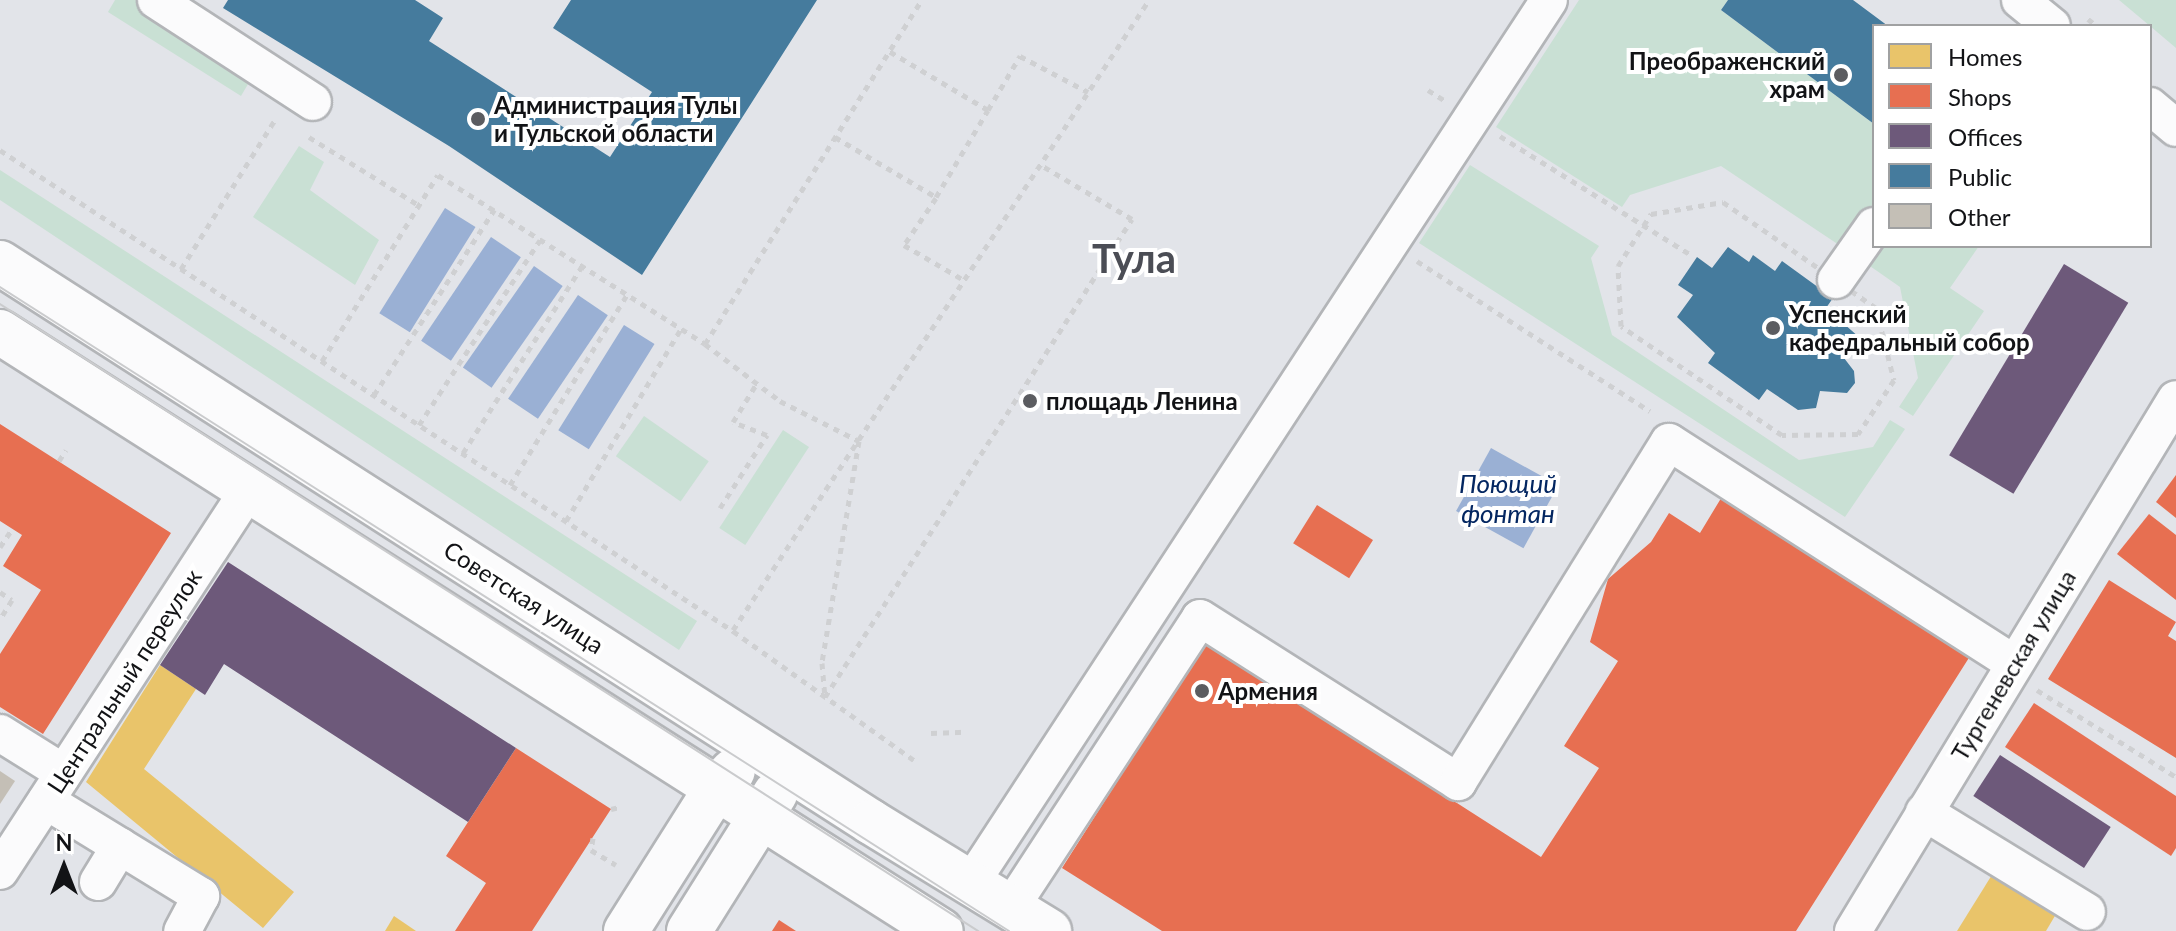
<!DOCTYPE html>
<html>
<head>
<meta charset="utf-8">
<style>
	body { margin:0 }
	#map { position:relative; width:2176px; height:931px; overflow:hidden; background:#e2e4e9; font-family:Lato,sans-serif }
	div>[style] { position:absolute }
	.green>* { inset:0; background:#c9e0d4; transform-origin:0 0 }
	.water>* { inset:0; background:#9ab0d4; transform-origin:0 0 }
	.homes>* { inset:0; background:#e9c46a }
	.shops>* { inset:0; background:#e76f51; transform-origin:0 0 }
	.offices>* { inset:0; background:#6d597a; transform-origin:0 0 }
	.public>* { inset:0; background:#457b9d }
	.building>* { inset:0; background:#c4bfb6 }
	.path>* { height:5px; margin-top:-2.5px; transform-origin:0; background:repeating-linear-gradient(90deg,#cfd0d2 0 6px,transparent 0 12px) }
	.roads { filter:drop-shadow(2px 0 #b3b5b8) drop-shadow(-2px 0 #b3b5b8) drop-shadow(0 2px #b3b5b8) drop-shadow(0 -2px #b3b5b8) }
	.minor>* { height:36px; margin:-18px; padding:0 18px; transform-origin:18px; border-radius:18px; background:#fbfbfc }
	.major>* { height:44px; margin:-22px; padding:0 22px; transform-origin:22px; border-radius:22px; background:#fbfbfc }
	.tram>* { height:2px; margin:-1px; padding:0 1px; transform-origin:1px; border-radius:1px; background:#cacbcd }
	.dots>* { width:22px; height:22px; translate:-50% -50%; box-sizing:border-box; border:4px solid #fff; border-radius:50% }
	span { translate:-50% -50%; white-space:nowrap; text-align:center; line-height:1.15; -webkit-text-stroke:8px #fff; paint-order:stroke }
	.poi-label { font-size:24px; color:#121316; font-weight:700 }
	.right { translate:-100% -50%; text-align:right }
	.left { translate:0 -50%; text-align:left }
	.street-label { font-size:24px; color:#121316 }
	.water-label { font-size:26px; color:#032661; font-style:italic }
	.town-label { font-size:40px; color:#4b4d55; font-weight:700 }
	.legend { position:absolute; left:1872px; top:24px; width:280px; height:224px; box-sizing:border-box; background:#fff; border:2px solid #a0a1a2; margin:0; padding:10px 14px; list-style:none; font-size:24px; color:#121316 }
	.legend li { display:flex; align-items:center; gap:16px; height:40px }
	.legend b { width:40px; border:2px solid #a0a1a2 }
	.north { position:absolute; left:24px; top:827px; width:80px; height:80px; -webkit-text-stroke:6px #fff; paint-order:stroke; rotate:0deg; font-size:22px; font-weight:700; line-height:32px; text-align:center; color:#121316 }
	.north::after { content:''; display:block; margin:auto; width:28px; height:36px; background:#121316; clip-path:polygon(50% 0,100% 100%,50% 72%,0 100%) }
</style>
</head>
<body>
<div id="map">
	<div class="green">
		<i style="clip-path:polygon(115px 0,135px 0,251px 79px,241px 96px,108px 12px)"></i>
		<i style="clip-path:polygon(1579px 0,1728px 0,1721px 10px,1874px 124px,1874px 202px,1842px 247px,1721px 166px,1630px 195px,1622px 207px,1496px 127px)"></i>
		<i style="clip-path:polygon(2119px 0,2176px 0,2176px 48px,2150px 26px)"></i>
		<i style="clip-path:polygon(299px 146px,324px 162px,310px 190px,379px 240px,355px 285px,253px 217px)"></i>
		<i style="clip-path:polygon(1470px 165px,1599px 246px,1591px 258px,1612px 335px,1799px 460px,1873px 447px,1890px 420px,1905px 429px,1845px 517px,1419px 243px)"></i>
		<i style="clip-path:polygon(0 170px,697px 621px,679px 650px,0 200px)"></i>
		<i style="clip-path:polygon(1879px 246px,1979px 246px,1950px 288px,1984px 311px,1913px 416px,1899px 407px,1918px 378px,1900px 287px,1867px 264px)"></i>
		<i style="left:644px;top:416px;width:79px;height:49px;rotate:35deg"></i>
		<i style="left:783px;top:430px;width:31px;height:117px;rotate:33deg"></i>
	</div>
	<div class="water">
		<i style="left:445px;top:208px;width:36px;height:124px;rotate:32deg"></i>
		<i style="left:491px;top:237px;width:36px;height:125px;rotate:34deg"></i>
		<i style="left:534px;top:266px;width:35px;height:124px;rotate:35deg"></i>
		<i style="left:578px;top:295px;width:36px;height:125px;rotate:34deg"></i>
		<i style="left:624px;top:325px;width:36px;height:124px;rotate:32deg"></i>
		<i style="left:1491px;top:448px;width:77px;height:72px;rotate:29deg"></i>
	</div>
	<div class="homes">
		<i style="clip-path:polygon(160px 665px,196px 689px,144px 769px,294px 892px,263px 928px,86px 782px)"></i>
		<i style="clip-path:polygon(1995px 870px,2059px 909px,2046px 931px,1957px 931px)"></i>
		<i style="clip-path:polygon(394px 916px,416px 931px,385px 931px)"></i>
	</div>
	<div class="shops">
		<i style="clip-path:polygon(0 424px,171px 533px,43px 734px,0 707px,0 654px,41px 590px,3px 566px,22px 535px,0 521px)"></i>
		<i style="clip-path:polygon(2176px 475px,2176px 518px,2156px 502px)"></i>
		<i style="clip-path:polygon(1723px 495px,1972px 653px,1796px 931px,1162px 931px,1062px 868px,1206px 642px,1541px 857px,1599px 768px,1564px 746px,1618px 661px,1590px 642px,1608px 579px,1651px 542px,1669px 513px,1700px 533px)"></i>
		<i style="left:1317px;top:505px;width:66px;height:45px;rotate:32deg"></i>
		<i style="clip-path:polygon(2149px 514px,2176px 535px,2176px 600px,2117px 554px)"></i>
		<i style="clip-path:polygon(2109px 580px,2176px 622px,2168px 636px,2176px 641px,2176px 758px,2048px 679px)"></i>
		<i style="clip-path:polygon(2034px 703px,2176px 796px,2176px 848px,2171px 856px,2005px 747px)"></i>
		<i style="clip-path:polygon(516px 748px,611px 809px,532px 931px,455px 931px,486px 883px,446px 856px)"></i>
		<i style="clip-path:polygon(779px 920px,796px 931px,772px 931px)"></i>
	</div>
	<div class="offices">
		<i style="left:2064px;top:264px;width:75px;height:223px;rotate:31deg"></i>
		<i style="clip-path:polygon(228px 562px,516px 748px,468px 822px,224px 664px,205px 695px,160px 665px)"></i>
		<i style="left:2000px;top:755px;width:132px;height:49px;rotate:33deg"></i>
	</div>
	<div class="public">
		<i style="clip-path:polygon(228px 0,415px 0,443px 18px,429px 41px,610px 157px,652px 92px,553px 28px,571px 0,817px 0,642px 275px,449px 146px,223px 8px)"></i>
		<i style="clip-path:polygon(1728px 0,1853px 0,1888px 26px,1874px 26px,1874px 124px,1721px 10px)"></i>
		<i style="clip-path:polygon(1728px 247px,1749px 262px,1753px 255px,1775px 271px,1782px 261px,1833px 298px,1826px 308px,1860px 338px,1859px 349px,1844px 358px,1854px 371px,1855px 383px,1847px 393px,1820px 391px,1816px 408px,1798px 410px,1767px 389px,1759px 400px,1708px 363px,1715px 353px,1677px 317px,1693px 295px,1678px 285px,1697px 257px,1712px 268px)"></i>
	</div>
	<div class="building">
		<i style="clip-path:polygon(0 771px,15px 781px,0 804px)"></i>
	</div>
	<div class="path">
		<i style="left:2088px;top:19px;width:11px;rotate:38deg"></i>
		<i style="left:1428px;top:90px;width:19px;rotate:32deg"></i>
		<i style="left:988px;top:110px;width:63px;rotate:-59.3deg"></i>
		<i style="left:1020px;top:56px;width:77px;rotate:27.9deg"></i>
		<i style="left:1500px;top:136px;width:225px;rotate:31.9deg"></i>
		<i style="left:309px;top:137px;width:131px;rotate:31.9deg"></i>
		<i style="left:835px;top:137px;width:117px;rotate:30.7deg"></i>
		<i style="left:936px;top:197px;width:101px;rotate:-59.1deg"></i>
		<i style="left:988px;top:110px;width:115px;rotate:-149.2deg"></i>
		<i style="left:0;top:150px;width:877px;rotate:33.27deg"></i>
		<i style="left:733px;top:631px;width:222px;rotate:35.5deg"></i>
		<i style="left:936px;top:198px;width:57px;rotate:124.2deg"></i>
		<i style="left:904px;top:245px;width:69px;rotate:30.3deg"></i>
		<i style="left:1723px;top:202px;width:186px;rotate:34.7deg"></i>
		<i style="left:1876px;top:308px;width:74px;rotate:76deg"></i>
		<i style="left:1894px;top:380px;width:65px;rotate:123.7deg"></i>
		<i style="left:1858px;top:434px;width:76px;rotate:179.2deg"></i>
		<i style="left:1782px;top:435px;width:194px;rotate:-145.9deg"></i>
		<i style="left:1621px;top:326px;width:60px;rotate:-92.9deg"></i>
		<i style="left:1618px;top:266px;width:62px;rotate:-57.6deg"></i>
		<i style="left:1651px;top:214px;width:73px;rotate:-9.5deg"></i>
		<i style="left:1417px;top:261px;width:277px;rotate:32.8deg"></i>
		<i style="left:181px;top:269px;width:178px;rotate:-57.8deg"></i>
		<i style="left:705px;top:344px;width:94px;rotate:37.2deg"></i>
		<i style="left:780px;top:401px;width:89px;rotate:26.9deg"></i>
		<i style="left:859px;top:441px;width:225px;rotate:99.5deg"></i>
		<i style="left:822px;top:663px;width:33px;rotate:85deg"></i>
		<i style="left:322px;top:361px;width:219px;rotate:-58.1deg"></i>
		<i style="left:438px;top:175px;width:316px;rotate:32.3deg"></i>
		<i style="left:705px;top:344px;width:407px;rotate:-57.8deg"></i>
		<i style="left:374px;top:395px;width:221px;rotate:-57deg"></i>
		<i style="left:419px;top:425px;width:221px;rotate:-56.8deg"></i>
		<i style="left:463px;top:453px;width:222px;rotate:-57.5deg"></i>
		<i style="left:59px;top:461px;width:13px;rotate:-58deg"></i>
		<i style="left:510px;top:485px;width:223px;rotate:-58.4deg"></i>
		<i style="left:720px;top:508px;width:87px;rotate:-57.2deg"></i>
		<i style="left:767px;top:435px;width:36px;rotate:-159deg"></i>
		<i style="left:733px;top:422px;width:46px;rotate:-58.4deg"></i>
		<i style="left:566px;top:521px;width:224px;rotate:-59.1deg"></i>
		<i style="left:0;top:547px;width:22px;rotate:-56deg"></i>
		<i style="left:0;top:592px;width:14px;rotate:34deg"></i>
		<i style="left:12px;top:600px;width:22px;rotate:122deg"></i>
		<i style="left:733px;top:630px;width:755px;rotate:-56.56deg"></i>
		<i style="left:2037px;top:690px;width:164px;rotate:32deg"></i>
		<i style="left:825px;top:697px;width:568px;rotate:-57.29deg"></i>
		<i style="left:1132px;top:219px;width:106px;rotate:-149.3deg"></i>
		<i style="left:931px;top:733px;width:34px;rotate:-2deg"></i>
		<i style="left:611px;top:809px;width:9px;rotate:-13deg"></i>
		<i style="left:593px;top:838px;width:12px;rotate:99deg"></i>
		<i style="left:591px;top:850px;width:29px;rotate:31deg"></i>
	</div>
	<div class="roads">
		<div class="minor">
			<i style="left:156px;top:0;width:187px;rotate:33deg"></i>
			<i style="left:2020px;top:0;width:41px;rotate:39.1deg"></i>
			<i style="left:2150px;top:106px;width:34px;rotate:40deg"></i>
			<i style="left:1836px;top:280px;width:66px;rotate:-54.9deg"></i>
			<i style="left:0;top:733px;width:75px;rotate:32deg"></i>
			<i style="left:46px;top:801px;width:182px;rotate:31.5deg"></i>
			<i style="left:201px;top:896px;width:40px;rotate:118deg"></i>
			<i style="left:1924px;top:812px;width:191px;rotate:31.5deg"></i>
			<i style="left:0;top:871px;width:454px;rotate:-56.9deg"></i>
			<i style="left:98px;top:882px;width:42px;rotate:-58.6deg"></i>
			<i style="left:971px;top:883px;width:1055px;rotate:-56.79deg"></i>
			<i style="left:1011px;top:907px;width:345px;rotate:-56.8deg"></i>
			<i style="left:1200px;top:618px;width:306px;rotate:32.4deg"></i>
			<i style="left:1458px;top:782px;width:400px;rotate:-58.2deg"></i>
			<i style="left:1669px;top:442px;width:409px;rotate:32.7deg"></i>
			<i style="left:1853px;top:931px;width:622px;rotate:-58.74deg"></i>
		</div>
		<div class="major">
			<i style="left:0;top:263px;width:1035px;rotate:32.69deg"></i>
			<i style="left:871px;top:822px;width:209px;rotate:31.5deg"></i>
			<i style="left:0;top:332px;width:1115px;rotate:32.48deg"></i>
			<i style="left:626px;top:931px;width:167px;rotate:-57.7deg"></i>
			<i style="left:715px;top:790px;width:26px;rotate:-47deg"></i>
			<i style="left:689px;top:931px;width:162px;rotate:-57.9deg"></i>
		</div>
	</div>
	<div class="tram">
		<i style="left:0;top:287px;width:1197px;rotate:32.55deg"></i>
		<i style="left:0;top:304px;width:1162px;rotate:32.66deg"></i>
	</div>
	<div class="dots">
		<i style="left:1841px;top:75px;background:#5b5c60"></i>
		<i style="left:478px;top:119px;background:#5b5c60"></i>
		<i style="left:1773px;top:328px;background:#5b5c60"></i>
		<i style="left:1030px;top:401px;background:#5b5c60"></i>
		<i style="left:1202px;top:691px;background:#5b5c60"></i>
	</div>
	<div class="poi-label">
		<span class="right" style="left:1825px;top:75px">Преображенский<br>храм</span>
		<span class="left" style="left:494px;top:119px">Администрация Тулы<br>и Тульской области</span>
		<span class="left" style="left:1789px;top:328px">Успенский<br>кафедральный собор</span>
		<span class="left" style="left:1046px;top:401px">площадь Ленина</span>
		<span class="left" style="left:1218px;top:691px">Армения</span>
	</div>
	<div class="street-label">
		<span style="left:524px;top:597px;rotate:33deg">Советская улица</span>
		<span style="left:2013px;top:665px;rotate:-59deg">Тургеневская улица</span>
		<span style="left:124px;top:681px;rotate:-57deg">Центральный переулок</span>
	</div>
	<div class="water-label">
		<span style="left:1508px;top:499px">Поющий<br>фонтан</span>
	</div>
	<div class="town-label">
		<span style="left:1134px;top:258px">Тула</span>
	</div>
	<ul class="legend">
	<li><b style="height:22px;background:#e9c46a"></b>Homes</li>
	<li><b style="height:22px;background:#e76f51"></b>Shops</li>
	<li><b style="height:22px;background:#6d597a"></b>Offices</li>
	<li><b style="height:22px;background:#457b9d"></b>Public</li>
	<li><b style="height:22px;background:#c4bfb6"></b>Other</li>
	</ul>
	<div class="north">N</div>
</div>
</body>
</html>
